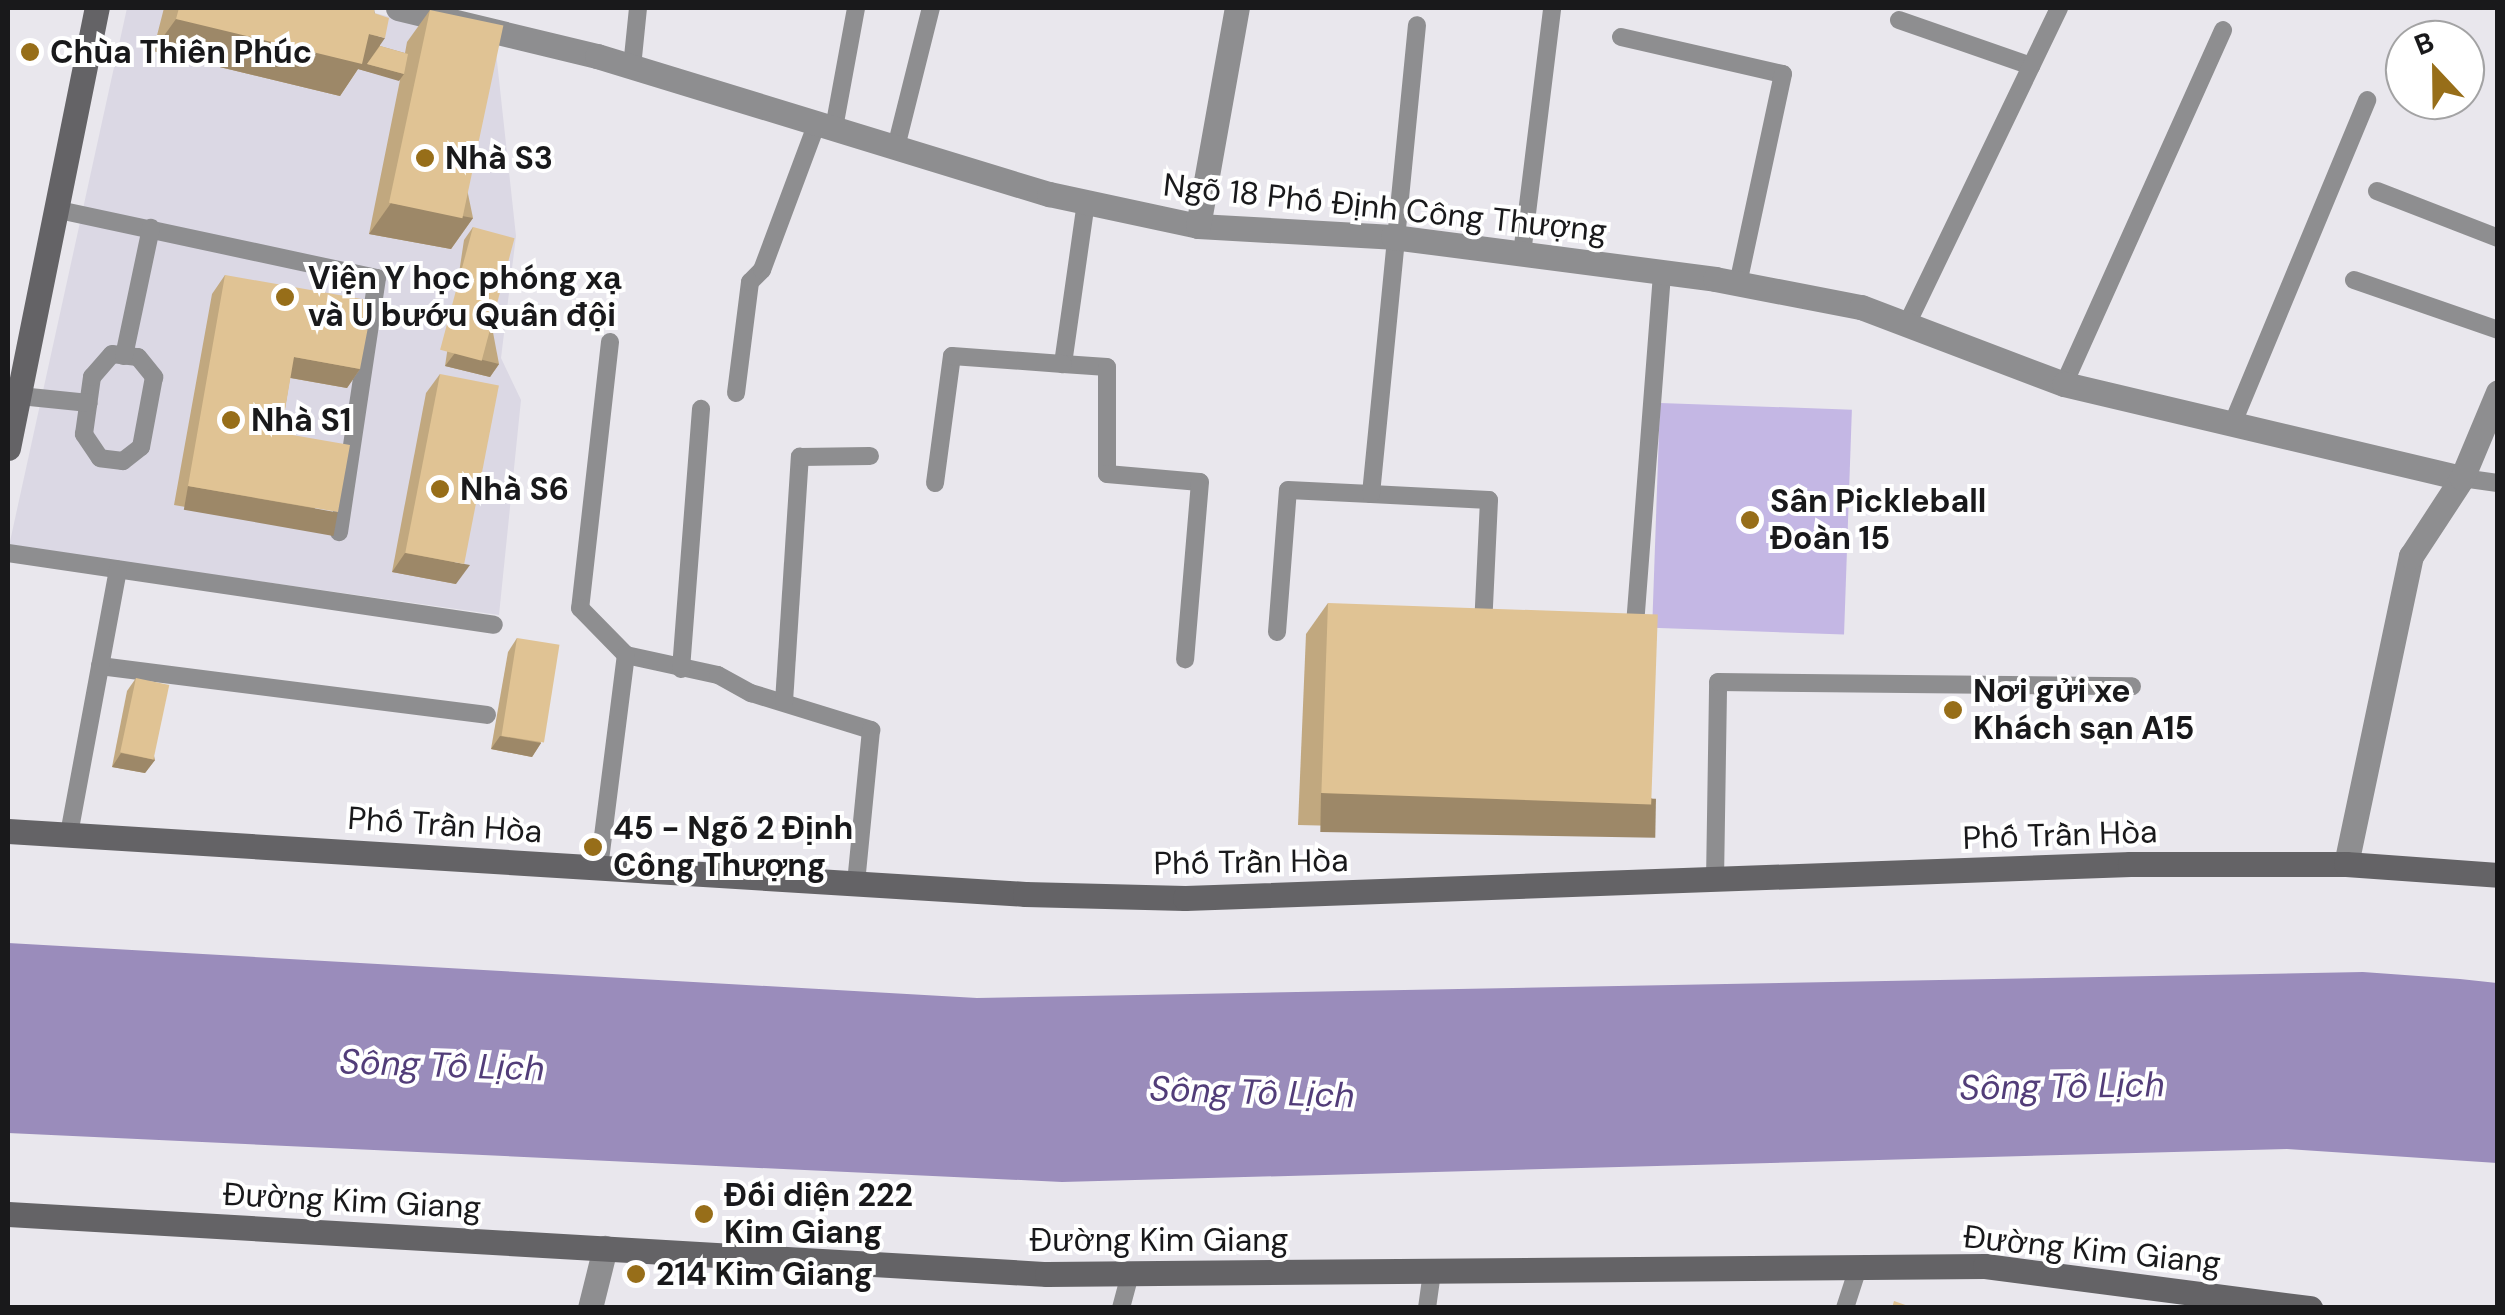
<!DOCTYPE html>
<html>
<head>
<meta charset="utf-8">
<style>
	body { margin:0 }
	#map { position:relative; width:2505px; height:1315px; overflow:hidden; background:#e9e7ed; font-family:"DM Sans",sans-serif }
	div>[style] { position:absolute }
	.built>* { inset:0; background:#dbd8e4 }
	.green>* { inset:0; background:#c4b7e4; transform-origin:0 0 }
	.water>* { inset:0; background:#9a8cbb }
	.lane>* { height:18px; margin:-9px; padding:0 9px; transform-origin:9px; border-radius:9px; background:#8e8e90 }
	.street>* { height:25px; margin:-12.5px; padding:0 12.5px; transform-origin:12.5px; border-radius:12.5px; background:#8e8e90 }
	.secondary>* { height:25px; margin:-12.5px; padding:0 12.5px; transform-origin:12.5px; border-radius:12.5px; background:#646366 }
	.wall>* { inset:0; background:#c1a87f }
	.shaded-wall>* { inset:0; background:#9d8868; transform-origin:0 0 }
	.building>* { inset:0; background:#e0c394; transform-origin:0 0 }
	.dots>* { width:28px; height:28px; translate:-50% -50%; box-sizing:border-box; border:5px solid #fff; border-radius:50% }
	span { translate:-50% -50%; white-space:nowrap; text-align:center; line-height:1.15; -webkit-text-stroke:8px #fff; paint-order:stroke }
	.poi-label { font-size:32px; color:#19191b; font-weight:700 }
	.left { translate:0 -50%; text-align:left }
	.street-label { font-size:32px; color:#19191b }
	.water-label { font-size:35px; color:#523d79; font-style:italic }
	.frame { position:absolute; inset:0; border:10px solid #19191b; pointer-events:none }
	.north { position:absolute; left:2385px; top:20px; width:100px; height:100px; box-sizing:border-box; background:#fff; border:2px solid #a3a3a4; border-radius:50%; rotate:338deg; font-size:28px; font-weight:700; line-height:40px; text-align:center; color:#19191b }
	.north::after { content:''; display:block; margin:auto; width:35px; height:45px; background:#976e19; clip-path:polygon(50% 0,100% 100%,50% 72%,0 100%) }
</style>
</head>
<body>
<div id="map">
	<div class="built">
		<i style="clip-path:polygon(127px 8px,355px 8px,495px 43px,516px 236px,501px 358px,521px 400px,499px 615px,9px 546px)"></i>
	</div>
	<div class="green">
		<i style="left:1660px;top:403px;width:192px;height:225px;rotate:2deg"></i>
	</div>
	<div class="water">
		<i style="clip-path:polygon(8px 943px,977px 998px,2363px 972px,2460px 979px,2497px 983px,2497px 1163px,2287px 1149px,1062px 1182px,8px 1133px)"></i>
	</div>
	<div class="lane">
		<i style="left:1899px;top:20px;width:140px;rotate:19.2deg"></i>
		<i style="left:1621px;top:37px;width:166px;rotate:12.9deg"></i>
		<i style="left:1783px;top:74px;width:215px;rotate:102.1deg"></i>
		<i style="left:632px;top:67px;width:59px;rotate:-84.2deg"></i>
		<i style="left:834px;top:128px;width:122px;rotate:-79.6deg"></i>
		<i style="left:896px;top:147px;width:143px;rotate:-75.9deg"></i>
		<i style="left:2377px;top:191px;width:130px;rotate:21.2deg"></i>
		<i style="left:1086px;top:202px;width:164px;rotate:98.1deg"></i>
		<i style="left:1063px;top:364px;width:44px;rotate:3.9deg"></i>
		<i style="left:1107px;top:367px;width:107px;rotate:90deg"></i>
		<i style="left:1107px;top:474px;width:93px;rotate:4.9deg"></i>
		<i style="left:1200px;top:482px;width:178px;rotate:94.8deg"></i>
		<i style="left:59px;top:210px;width:325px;rotate:12.1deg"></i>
		<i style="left:377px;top:278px;width:257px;rotate:98.5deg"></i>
		<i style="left:1522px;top:254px;width:248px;rotate:-83deg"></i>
		<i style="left:2354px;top:280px;width:152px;rotate:19.1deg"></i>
		<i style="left:1908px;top:322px;width:348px;rotate:-64.3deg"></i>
		<i style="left:610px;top:342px;width:268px;rotate:96.4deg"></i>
		<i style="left:580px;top:608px;width:66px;rotate:45.6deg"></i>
		<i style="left:626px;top:655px;width:94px;rotate:12.3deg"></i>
		<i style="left:718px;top:675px;width:38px;rotate:29deg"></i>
		<i style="left:751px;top:693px;width:126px;rotate:17.1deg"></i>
		<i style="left:871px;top:730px;width:154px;rotate:95.6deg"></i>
		<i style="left:112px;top:354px;width:26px;rotate:7deg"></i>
		<i style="left:138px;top:357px;width:26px;rotate:51deg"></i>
		<i style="left:154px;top:377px;width:71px;rotate:100.5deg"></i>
		<i style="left:141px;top:447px;width:23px;rotate:142deg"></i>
		<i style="left:123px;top:461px;width:23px;rotate:-173deg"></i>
		<i style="left:100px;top:458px;width:29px;rotate:-124deg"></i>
		<i style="left:84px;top:434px;width:58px;rotate:-82deg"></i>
		<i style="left:92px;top:377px;width:30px;rotate:-49deg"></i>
		<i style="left:124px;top:356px;width:131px;rotate:-78.1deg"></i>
		<i style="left:2064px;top:384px;width:388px;rotate:-65.8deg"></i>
		<i style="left:736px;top:393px;width:112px;rotate:-82.8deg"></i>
		<i style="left:750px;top:282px;width:17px;rotate:-45deg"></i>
		<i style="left:762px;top:270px;width:157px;rotate:-69.5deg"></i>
		<i style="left:20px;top:396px;width:69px;rotate:5.8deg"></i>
		<i style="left:2232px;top:425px;width:352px;rotate:-67.4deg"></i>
		<i style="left:2462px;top:478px;width:36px;rotate:8deg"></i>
		<i style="left:935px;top:483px;width:128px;rotate:-82.4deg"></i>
		<i style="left:952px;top:356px;width:111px;rotate:4.1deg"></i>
		<i style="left:1371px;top:494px;width:118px;rotate:2.9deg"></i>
		<i style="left:1489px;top:500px;width:125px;rotate:92.7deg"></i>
		<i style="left:8px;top:553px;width:491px;rotate:8.4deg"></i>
		<i style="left:1635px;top:625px;width:354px;rotate:-85.6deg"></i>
		<i style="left:1277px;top:632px;width:142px;rotate:-85.6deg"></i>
		<i style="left:1288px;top:490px;width:83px;rotate:2.8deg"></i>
		<i style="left:1371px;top:494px;width:471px;rotate:-84.4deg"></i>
		<i style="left:100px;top:666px;width:390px;rotate:7.2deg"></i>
		<i style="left:681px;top:669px;width:261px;rotate:-85.6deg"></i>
		<i style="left:784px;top:702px;width:246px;rotate:-86.3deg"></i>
		<i style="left:800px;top:457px;width:70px;rotate:-0.8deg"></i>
		<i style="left:69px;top:834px;width:269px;rotate:-79.5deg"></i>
		<i style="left:599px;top:868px;width:215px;rotate:-82.8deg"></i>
		<i style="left:1715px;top:881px;width:199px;rotate:-89.1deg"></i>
		<i style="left:1718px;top:682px;width:414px;rotate:0.6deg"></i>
		<i style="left:1121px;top:1308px;width:35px;rotate:-75deg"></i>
		<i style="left:1427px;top:1308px;width:35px;rotate:-82deg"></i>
		<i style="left:1845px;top:1308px;width:42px;rotate:-72deg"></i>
	</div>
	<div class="street">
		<i style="left:398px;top:8px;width:205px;rotate:13.6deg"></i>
		<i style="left:597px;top:56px;width:473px;rotate:17deg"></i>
		<i style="left:1049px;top:194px;width:152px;rotate:12.1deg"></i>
		<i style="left:1198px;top:226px;width:195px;rotate:3.2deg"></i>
		<i style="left:1393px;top:237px;width:325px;rotate:7.4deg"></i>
		<i style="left:1715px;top:279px;width:149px;rotate:10.9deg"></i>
		<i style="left:1861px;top:307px;width:217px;rotate:20.8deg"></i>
		<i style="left:2064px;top:384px;width:409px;rotate:13.3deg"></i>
		<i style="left:1198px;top:226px;width:221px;rotate:-79.9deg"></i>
		<i style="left:2346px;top:864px;width:315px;rotate:-78.1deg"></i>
		<i style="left:2411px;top:556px;width:93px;rotate:-56.8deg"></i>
		<i style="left:2462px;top:478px;width:93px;rotate:-67.3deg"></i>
		<i style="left:590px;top:1308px;width:62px;rotate:-76deg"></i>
	</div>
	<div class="secondary">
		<i style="left:8px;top:448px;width:449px;rotate:-78.6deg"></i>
		<i style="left:8px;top:831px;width:1019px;rotate:3.54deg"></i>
		<i style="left:1025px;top:894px;width:160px;rotate:1.4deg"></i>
		<i style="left:1185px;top:898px;width:946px;rotate:-2.06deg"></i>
		<i style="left:2130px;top:864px;width:216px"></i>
		<i style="left:2346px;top:864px;width:152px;rotate:4.1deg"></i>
		<i style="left:8px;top:1214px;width:1041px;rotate:3.31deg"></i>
		<i style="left:1047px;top:1274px;width:938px;rotate:-0.49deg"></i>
		<i style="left:1985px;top:1266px;width:328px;rotate:7.4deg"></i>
	</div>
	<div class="wall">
		<i style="clip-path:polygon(164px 8px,374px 8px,380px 46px,405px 53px,407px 42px,430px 10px,473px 218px,451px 249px,369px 234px,400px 80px,358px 69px,340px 96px,153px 51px)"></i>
		<i style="clip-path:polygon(473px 227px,499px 364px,490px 377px,445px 366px,464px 240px)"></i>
		<i style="clip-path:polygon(225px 275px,360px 369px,347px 388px,290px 378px,281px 433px,325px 531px,174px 505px,212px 294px)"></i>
		<i style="clip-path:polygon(440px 374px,456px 584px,392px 572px,426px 393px)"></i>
		<i style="clip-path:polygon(1328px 603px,1656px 801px,1633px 833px,1298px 825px,1306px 634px)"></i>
		<i style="clip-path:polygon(517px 638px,541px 743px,532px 757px,491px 749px,508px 652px)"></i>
		<i style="clip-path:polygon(136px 678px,155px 760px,145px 773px,112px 767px,127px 691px)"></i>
	</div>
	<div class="shaded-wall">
		<i style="clip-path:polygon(176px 19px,369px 34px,385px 38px,367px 64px,404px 74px,399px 81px,358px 69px,340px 96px,153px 51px)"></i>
		<i style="clip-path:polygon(391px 203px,473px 218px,451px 249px,369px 234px)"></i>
		<i style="clip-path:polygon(455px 353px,499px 364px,490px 377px,445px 366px)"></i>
		<i style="clip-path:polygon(294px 357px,360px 369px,347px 388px,280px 376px)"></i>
		<i style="left:188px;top:486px;width:152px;height:24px;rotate:10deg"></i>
		<i style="clip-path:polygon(405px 553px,470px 565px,456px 584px,392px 572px)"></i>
		<i style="clip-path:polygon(500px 736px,541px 743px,532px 757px,491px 749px)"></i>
		<i style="clip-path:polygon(121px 753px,155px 760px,145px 773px,112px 767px)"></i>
		<i style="left:1321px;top:793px;width:335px;height:39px;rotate:1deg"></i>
	</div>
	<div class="building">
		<i style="clip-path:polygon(179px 8px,374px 8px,374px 13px,389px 18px,385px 38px,369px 34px,362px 64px,176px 19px)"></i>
		<i style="left:430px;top:10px;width:75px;height:197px;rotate:12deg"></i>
		<i style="clip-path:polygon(380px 46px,408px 54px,404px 74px,367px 64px)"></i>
		<i style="left:473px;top:227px;width:43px;height:127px;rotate:15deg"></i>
		<i style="clip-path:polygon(225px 275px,373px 301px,360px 369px,294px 357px,281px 433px,350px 445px,338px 512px,188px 486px)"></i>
		<i style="left:440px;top:374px;width:60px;height:182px;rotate:11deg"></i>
		<i style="left:1328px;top:603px;width:330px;height:190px;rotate:2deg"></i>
		<i style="left:517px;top:638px;width:43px;height:99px;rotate:9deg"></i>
		<i style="left:136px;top:678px;width:34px;height:76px;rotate:12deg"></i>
		<i style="clip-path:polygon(1894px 1301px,1914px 1308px,1892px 1308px)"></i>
	</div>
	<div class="dots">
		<i style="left:30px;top:52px;background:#976e19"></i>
		<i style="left:425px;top:158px;background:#976e19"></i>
		<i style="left:285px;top:297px;background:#976e19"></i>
		<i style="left:231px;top:420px;background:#976e19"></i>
		<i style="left:440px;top:489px;background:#976e19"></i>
		<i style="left:1750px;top:520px;background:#976e19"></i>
		<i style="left:1953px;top:710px;background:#976e19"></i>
		<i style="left:593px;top:847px;background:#976e19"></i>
		<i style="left:704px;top:1214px;background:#976e19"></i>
		<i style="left:636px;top:1274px;background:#976e19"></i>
	</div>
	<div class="poi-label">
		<span class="left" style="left:50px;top:52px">Chùa Thiên Phúc</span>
		<span class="left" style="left:445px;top:158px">Nhà S3</span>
		<span class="left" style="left:308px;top:297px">Viện Y học phóng xạ<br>và U bướu Quân đội</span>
		<span class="left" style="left:251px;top:420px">Nhà S1</span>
		<span class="left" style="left:460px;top:489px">Nhà S6</span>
		<span class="left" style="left:1770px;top:520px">Sân Pickleball<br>Đoàn 15</span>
		<span class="left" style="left:1973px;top:710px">Nơi gửi xe<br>Khách sạn A15</span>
		<span class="left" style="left:613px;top:847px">45 - Ngõ 2 Định<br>Công Thượng</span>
		<span class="left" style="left:724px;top:1214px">Đối diện 222<br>Kim Giang</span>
		<span class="left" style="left:656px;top:1274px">214 Kim Giang</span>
	</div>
	<div class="street-label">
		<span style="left:1385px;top:208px;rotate:6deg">Ngõ 18 Phố Định Công Thượng</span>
		<span style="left:445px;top:825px;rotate:4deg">Phố Trần Hòa</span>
		<span style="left:2060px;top:835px;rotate:-2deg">Phố Trần Hòa</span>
		<span style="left:1251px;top:862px;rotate:-1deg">Phố Trần Hòa</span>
		<span style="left:352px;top:1201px;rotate:3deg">Đường Kim Giang</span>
		<span style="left:1159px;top:1240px">Đường Kim Giang</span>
		<span style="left:2092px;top:1250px;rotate:6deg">Đường Kim Giang</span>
	</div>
	<div class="water-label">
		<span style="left:442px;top:1065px;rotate:2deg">Sông Tô Lịch</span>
		<span style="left:2062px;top:1086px;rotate:-1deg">Sông Tô Lịch</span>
		<span style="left:1252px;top:1092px;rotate:2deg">Sông Tô Lịch</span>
	</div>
	<div class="frame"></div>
	<div class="north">B</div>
</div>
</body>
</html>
